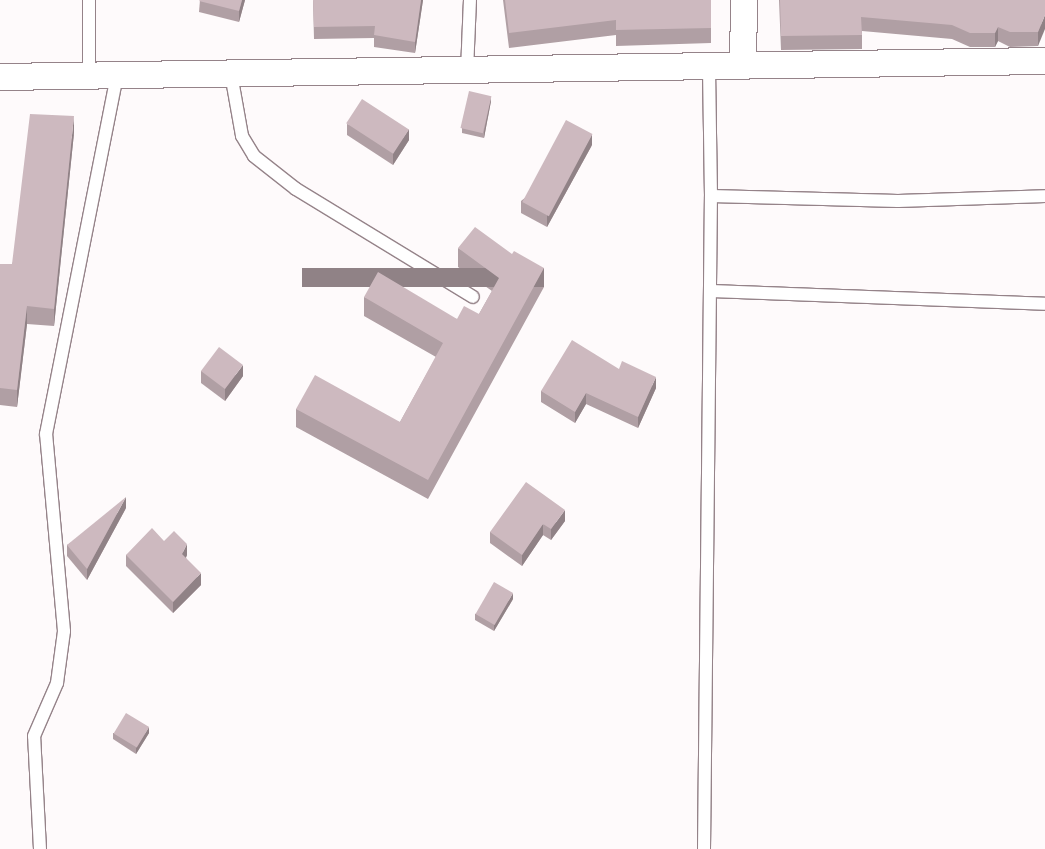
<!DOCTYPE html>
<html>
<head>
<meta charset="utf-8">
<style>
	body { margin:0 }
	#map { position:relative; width:1045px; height:849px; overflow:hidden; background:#fefafb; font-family:"Source Sans 3",sans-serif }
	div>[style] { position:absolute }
	.roads { filter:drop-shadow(1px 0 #958389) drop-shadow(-1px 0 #958389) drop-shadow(0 1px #958389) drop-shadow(0 -1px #958389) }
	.service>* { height:12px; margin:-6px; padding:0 6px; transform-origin:6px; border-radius:6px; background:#fff }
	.minor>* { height:26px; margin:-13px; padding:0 13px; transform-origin:13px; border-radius:13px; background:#fff }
	.wall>* { inset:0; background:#b09fa4 }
	.shaded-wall>* { inset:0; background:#908286; transform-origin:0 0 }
	.building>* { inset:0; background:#cdb9bf; transform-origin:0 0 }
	span { translate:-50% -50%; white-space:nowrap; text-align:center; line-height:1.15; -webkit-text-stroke:4px #fefafb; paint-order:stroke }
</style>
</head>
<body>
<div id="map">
	<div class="roads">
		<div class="service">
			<i style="left:467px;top:71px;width:71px;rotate:-87.6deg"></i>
			<i style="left:231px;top:74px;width:63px;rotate:79.9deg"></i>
			<i style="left:242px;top:136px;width:23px;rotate:59deg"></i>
			<i style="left:254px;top:156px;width:53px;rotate:38.2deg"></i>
			<i style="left:296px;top:189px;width:207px;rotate:31.4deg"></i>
			<i style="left:89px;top:75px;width:75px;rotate:-90deg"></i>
			<i style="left:711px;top:196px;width:187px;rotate:1.5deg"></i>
			<i style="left:898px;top:201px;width:147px;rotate:-1.9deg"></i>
			<i style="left:711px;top:291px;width:334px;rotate:2.2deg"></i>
			<i style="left:40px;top:849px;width:113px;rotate:-93deg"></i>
			<i style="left:34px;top:736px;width:58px;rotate:-66.5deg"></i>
			<i style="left:57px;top:683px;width:52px;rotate:-82.3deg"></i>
			<i style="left:64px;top:631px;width:198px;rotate:-95.2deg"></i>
			<i style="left:46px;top:434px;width:367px;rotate:-78.8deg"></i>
			<i style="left:704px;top:849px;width:653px;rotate:-89.39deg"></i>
			<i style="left:711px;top:196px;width:128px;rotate:-90.9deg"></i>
		</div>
		<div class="minor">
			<i style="left:743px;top:65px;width:65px;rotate:-89.1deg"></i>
			<i style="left:0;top:77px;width:1045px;rotate:-0.88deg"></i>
		</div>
	</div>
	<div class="wall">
		<i style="clip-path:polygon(200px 0,245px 0,239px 22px,199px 12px)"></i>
		<i style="clip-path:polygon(313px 0,423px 0,415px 53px,374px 47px,374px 38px,314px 39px)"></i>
		<i style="clip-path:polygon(503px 0,711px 0,711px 43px,616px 46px,616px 35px,509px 48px)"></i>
		<i style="clip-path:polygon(779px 0,1045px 0,1038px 46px,1010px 47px,998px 41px,995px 47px,970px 47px,952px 39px,862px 31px,862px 49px,781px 50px)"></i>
		<i style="clip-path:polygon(491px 101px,484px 138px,462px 133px,462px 128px)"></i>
		<i style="clip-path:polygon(347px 124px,409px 140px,393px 165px,347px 135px)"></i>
		<i style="clip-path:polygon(74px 133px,54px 326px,27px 324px,17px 407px,0 405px,0 264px,12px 264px)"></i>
		<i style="clip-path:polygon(592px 145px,547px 227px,521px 213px,521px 201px)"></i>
		<i style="clip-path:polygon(458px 248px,544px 287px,428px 499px,296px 427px,296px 409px,400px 422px,436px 357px,364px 316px,364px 297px,457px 319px,479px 314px,492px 291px,458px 267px)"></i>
		<i style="clip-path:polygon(619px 369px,656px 388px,638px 428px,586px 404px,575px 423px,541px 402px,541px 391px)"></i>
		<i style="clip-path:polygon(201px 371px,243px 376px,225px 401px,201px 383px)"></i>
		<i style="clip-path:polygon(126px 508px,87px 580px,67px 556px,67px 545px)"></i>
		<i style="clip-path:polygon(565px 521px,551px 540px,543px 535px,522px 566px,490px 543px,490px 532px)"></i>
		<i style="clip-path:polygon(164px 541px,187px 555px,186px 558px,201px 585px,173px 613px,126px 566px,126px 555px)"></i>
		<i style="clip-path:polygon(513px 599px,494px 631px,475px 620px,475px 614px)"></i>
		<i style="clip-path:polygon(113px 733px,149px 733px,136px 754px,113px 739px)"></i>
	</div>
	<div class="shaded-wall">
		<i style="clip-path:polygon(242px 0,245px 0,239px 22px,239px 11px)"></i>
		<i style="clip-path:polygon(421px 0,423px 0,415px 53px,415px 42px)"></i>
		<i style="clip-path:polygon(1045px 15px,1045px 29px,1038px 46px,1038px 32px)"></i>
		<i style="clip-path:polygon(998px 27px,998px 41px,995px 47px,995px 33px)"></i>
		<i style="clip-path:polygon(491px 96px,491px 101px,484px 138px,484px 132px)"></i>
		<i style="clip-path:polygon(74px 116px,74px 133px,54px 326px,54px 309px)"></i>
		<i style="clip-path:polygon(409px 129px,409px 140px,393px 165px,393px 153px)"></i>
		<i style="clip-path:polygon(592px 134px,592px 145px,547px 227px,547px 216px)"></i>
		<i style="left:544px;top:268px;width:19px;height:242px;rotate:90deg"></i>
		<i style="clip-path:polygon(27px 306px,27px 324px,17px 407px,17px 390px)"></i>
		<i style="clip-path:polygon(243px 365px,243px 376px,225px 401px,225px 389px)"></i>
		<i style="clip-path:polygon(656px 377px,656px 388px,638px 428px,638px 417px)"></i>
		<i style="clip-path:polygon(586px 393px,586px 404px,575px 423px,575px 412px)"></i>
		<i style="clip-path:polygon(126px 497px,126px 508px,87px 580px,87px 569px)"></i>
		<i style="clip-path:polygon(565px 510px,565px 521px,551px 540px,551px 529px)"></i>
		<i style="clip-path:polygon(543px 524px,543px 535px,522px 566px,522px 555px)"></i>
		<i style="clip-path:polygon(187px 544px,187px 555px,182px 565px,182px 554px)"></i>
		<i style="clip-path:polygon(201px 573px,201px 585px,173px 613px,173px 602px)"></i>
		<i style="clip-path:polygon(513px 593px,513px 599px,494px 631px,494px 625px)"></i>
		<i style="clip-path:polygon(149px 727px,149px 733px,136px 754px,136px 748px)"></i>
	</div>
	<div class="building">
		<i style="clip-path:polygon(200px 0,242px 0,239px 11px,199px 1px)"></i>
		<i style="clip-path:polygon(313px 0,421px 0,415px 42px,374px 35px,375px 26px,314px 27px)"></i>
		<i style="clip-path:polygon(505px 0,711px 0,711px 28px,616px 30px,616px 20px,509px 33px)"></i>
		<i style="clip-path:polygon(780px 0,1045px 0,1045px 15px,1038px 32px,1010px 32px,998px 27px,995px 33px,970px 33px,952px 25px,861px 17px,862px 35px,781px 36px)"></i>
		<i style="left:469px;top:91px;width:23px;height:38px;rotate:13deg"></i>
		<i style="left:362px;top:99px;width:56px;height:29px;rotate:33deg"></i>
		<i style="clip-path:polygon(30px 114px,74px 116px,54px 309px,27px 306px,17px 390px,0 388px,0 264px,12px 264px)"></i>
		<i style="left:566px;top:120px;width:30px;height:93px;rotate:28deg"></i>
		<i style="clip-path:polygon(475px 227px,512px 254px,514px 251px,544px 268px,428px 480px,296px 409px,315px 375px,400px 422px,443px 343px,364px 297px,378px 272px,457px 319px,464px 306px,479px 314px,499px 278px,458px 248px)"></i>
		<i style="clip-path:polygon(572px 340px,619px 369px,622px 361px,656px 377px,638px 417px,586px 393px,575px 412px,541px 391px)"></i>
		<i style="left:219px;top:347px;width:30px;height:30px;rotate:37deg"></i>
		<i style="clip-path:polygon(526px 482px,565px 510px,551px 529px,543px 524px,522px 555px,490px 532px)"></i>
		<i style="clip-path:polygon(126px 497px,87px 569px,67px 545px)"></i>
		<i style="clip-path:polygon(152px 528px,164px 541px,174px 531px,187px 544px,182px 554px,201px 573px,173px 602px,126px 555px)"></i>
		<i style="left:494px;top:582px;width:22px;height:37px;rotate:30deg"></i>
		<i style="left:126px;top:713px;width:27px;height:24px;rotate:31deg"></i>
	</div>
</div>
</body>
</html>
